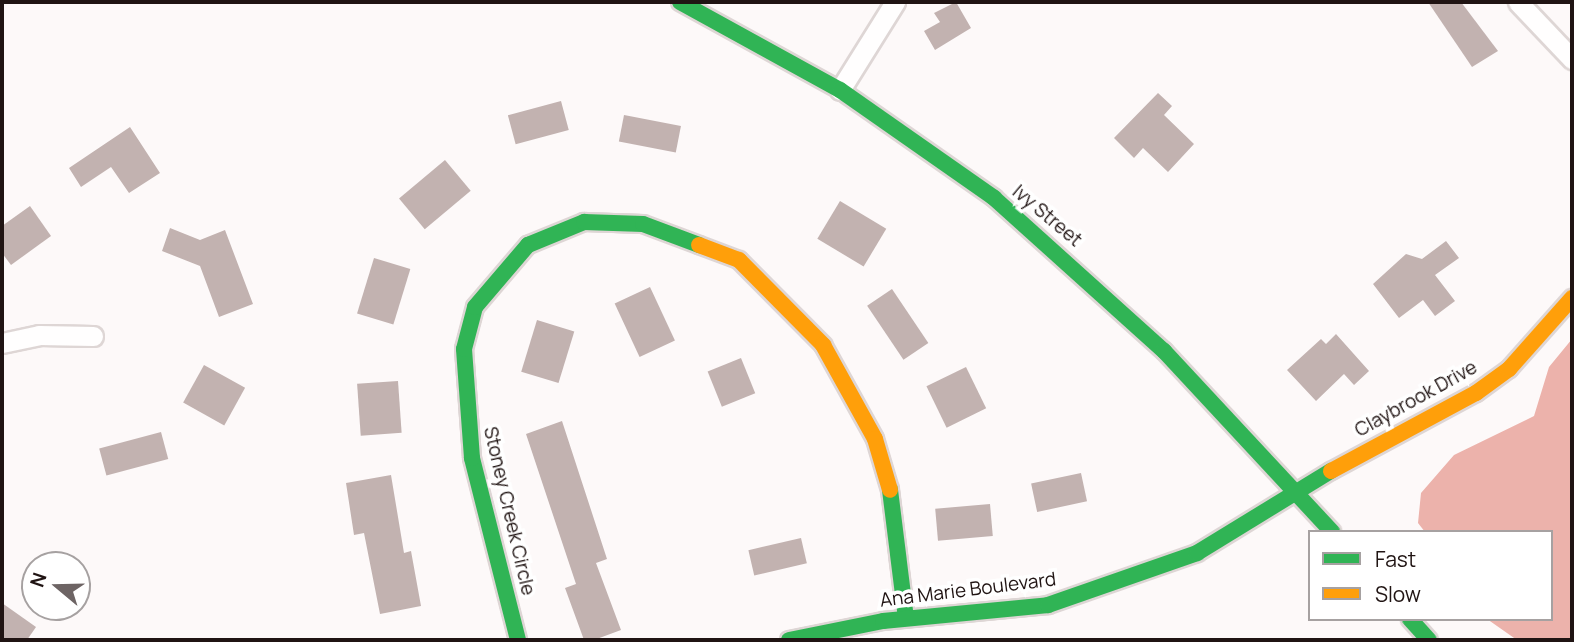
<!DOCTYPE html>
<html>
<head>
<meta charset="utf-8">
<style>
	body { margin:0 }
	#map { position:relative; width:1574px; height:642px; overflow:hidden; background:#fdf9f9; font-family:Manrope,sans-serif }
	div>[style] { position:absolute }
	.water>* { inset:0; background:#ecb2ab }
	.building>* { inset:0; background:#c2b2b0; transform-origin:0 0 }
	.roads { filter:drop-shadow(2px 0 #ded6d5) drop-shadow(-2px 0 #ded6d5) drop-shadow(0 2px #ded6d5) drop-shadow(0 -2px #ded6d5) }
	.street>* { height:19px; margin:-9.5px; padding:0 9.5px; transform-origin:9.5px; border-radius:9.5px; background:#fffefe }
	.fast>* { height:16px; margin:-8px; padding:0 8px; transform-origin:8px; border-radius:8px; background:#30b455 }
	.slow>* { height:16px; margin:-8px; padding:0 8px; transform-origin:8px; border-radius:8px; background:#ff9f0a }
	span { translate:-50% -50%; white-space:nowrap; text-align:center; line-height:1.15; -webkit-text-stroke:7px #fff; paint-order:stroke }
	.street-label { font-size:19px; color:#201413 }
	.frame { position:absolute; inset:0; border:4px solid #201413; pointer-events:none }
	.legend { position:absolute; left:1308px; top:530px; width:245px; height:91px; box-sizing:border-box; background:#fff; border:2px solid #a6a1a1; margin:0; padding:9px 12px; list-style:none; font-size:21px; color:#201413 }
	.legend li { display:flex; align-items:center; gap:14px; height:35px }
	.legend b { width:35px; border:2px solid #a6a1a1 }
	.north { position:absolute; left:21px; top:551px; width:70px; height:70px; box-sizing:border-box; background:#fff; border:2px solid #a6a1a1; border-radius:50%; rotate:289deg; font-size:19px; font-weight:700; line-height:28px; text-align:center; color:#201413 }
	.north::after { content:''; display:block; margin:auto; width:24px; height:32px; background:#6d6464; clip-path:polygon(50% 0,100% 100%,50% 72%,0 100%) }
</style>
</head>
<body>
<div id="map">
	<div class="water">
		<i style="clip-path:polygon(1572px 339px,1572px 640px,1517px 640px,1487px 619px,1551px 619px,1551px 532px,1425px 532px,1418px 523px,1421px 493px,1454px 455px,1534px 416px,1549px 367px)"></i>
	</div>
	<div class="building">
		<i style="clip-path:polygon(956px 2px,971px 28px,935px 50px,924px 31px,940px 22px,934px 13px)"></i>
		<i style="clip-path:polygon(1428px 2px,1461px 2px,1498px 51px,1472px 67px)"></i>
		<i style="clip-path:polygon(1158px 93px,1172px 106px,1164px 115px,1194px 144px,1168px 172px,1143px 148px,1134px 158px,1114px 138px)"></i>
		<i style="left:561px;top:101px;width:30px;height:55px;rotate:75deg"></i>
		<i style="left:624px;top:115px;width:58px;height:27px;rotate:11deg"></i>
		<i style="clip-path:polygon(130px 127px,160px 173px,129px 193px,111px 167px,81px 187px,69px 168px)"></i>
		<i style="left:445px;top:160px;width:40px;height:60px;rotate:50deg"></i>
		<i style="left:840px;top:201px;width:54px;height:44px;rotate:31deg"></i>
		<i style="clip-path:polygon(30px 206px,51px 236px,11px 265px,2px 253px,2px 226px)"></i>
		<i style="clip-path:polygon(170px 228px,200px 240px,225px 230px,253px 304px,219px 317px,200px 266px,162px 251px)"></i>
		<i style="clip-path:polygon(1446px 241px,1459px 258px,1435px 275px,1455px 301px,1435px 316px,1423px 300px,1399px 318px,1373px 284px,1406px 254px,1422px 259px)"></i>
		<i style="left:374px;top:258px;width:38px;height:58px;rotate:17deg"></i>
		<i style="left:650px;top:287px;width:59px;height:39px;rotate:65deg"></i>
		<i style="left:892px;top:289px;width:65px;height:30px;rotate:56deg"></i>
		<i style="left:537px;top:320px;width:39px;height:54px;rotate:17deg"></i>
		<i style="clip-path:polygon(1336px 334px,1369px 371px,1354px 385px,1344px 374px,1316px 401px,1287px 370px,1321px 339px,1326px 344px)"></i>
		<i style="left:741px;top:358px;width:38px;height:36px;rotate:68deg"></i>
		<i style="left:204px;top:365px;width:47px;height:43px;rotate:29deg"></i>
		<i style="left:966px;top:367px;width:46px;height:44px;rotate:64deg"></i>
		<i style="left:398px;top:381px;width:52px;height:41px;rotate:86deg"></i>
		<i style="clip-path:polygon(562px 421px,607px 559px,596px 563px,621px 630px,594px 640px,584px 640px,565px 588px,576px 584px,526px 434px)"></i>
		<i style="left:161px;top:432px;width:28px;height:64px;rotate:75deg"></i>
		<i style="left:1081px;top:473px;width:29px;height:51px;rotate:78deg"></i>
		<i style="clip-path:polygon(391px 475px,404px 553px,411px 551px,421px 606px,380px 614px,364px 533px,354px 535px,346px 483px)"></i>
		<i style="left:990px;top:504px;width:32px;height:55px;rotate:85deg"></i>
		<i style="left:801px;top:538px;width:26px;height:54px;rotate:77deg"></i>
		<i style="clip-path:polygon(2px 603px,36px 627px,27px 640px,2px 640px)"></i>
	</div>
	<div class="roads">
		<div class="street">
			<i style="left:1518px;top:2px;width:79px;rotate:46.5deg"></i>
			<i style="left:840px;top:90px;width:104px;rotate:-58deg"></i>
			<i style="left:2px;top:343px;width:38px;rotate:-12deg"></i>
			<i style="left:39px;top:335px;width:54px;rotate:1.1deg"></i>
		</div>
		<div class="fast">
			<i style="left:680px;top:2px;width:183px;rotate:28.8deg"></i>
			<i style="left:840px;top:90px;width:188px;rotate:35deg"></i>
			<i style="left:994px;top:198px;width:229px;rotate:42deg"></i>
			<i style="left:1164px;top:351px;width:247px;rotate:47.1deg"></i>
			<i style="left:890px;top:490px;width:129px;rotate:82.9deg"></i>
			<i style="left:1410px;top:619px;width:28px;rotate:48deg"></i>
			<i style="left:518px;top:640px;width:188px;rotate:-104.2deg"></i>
			<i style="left:472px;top:458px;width:109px;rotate:-94.2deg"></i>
			<i style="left:464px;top:349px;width:43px;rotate:-75.3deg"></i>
			<i style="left:475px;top:307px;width:82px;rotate:-49.5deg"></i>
			<i style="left:528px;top:245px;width:61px;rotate:-22.3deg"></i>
			<i style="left:584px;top:222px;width:59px;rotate:1.9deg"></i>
			<i style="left:643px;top:224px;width:60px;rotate:20.6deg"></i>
			<i style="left:789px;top:640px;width:96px;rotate:-11.4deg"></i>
			<i style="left:883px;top:621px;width:166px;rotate:-5.5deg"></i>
			<i style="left:1048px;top:605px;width:158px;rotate:-19.2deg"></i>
			<i style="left:1197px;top:553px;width:157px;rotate:-31.5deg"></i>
		</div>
		<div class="slow">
			<i style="left:699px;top:245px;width:43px;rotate:20.6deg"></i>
			<i style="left:739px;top:260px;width:120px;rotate:45.3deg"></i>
			<i style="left:823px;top:345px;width:107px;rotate:61deg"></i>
			<i style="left:875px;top:439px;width:53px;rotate:73.6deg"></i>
			<i style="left:1331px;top:471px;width:165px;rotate:-28.3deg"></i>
			<i style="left:1476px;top:393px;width:41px;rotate:-36deg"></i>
			<i style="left:1509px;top:369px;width:95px;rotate:-48.4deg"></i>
		</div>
	</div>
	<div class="street-label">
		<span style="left:1047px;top:216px;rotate:40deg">Ivy Street</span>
		<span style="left:1416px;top:399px;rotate:-29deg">Claybrook Drive</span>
		<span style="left:509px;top:511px;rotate:77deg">Stoney Creek Circle</span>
		<span style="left:968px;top:590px;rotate:-7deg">Ana Marie Boulevard</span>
	</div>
	<div class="frame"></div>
	<ul class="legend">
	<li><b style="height:9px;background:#30b455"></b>Fast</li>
	<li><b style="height:9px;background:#ff9f0a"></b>Slow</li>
	</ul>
	<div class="north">N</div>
</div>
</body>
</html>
